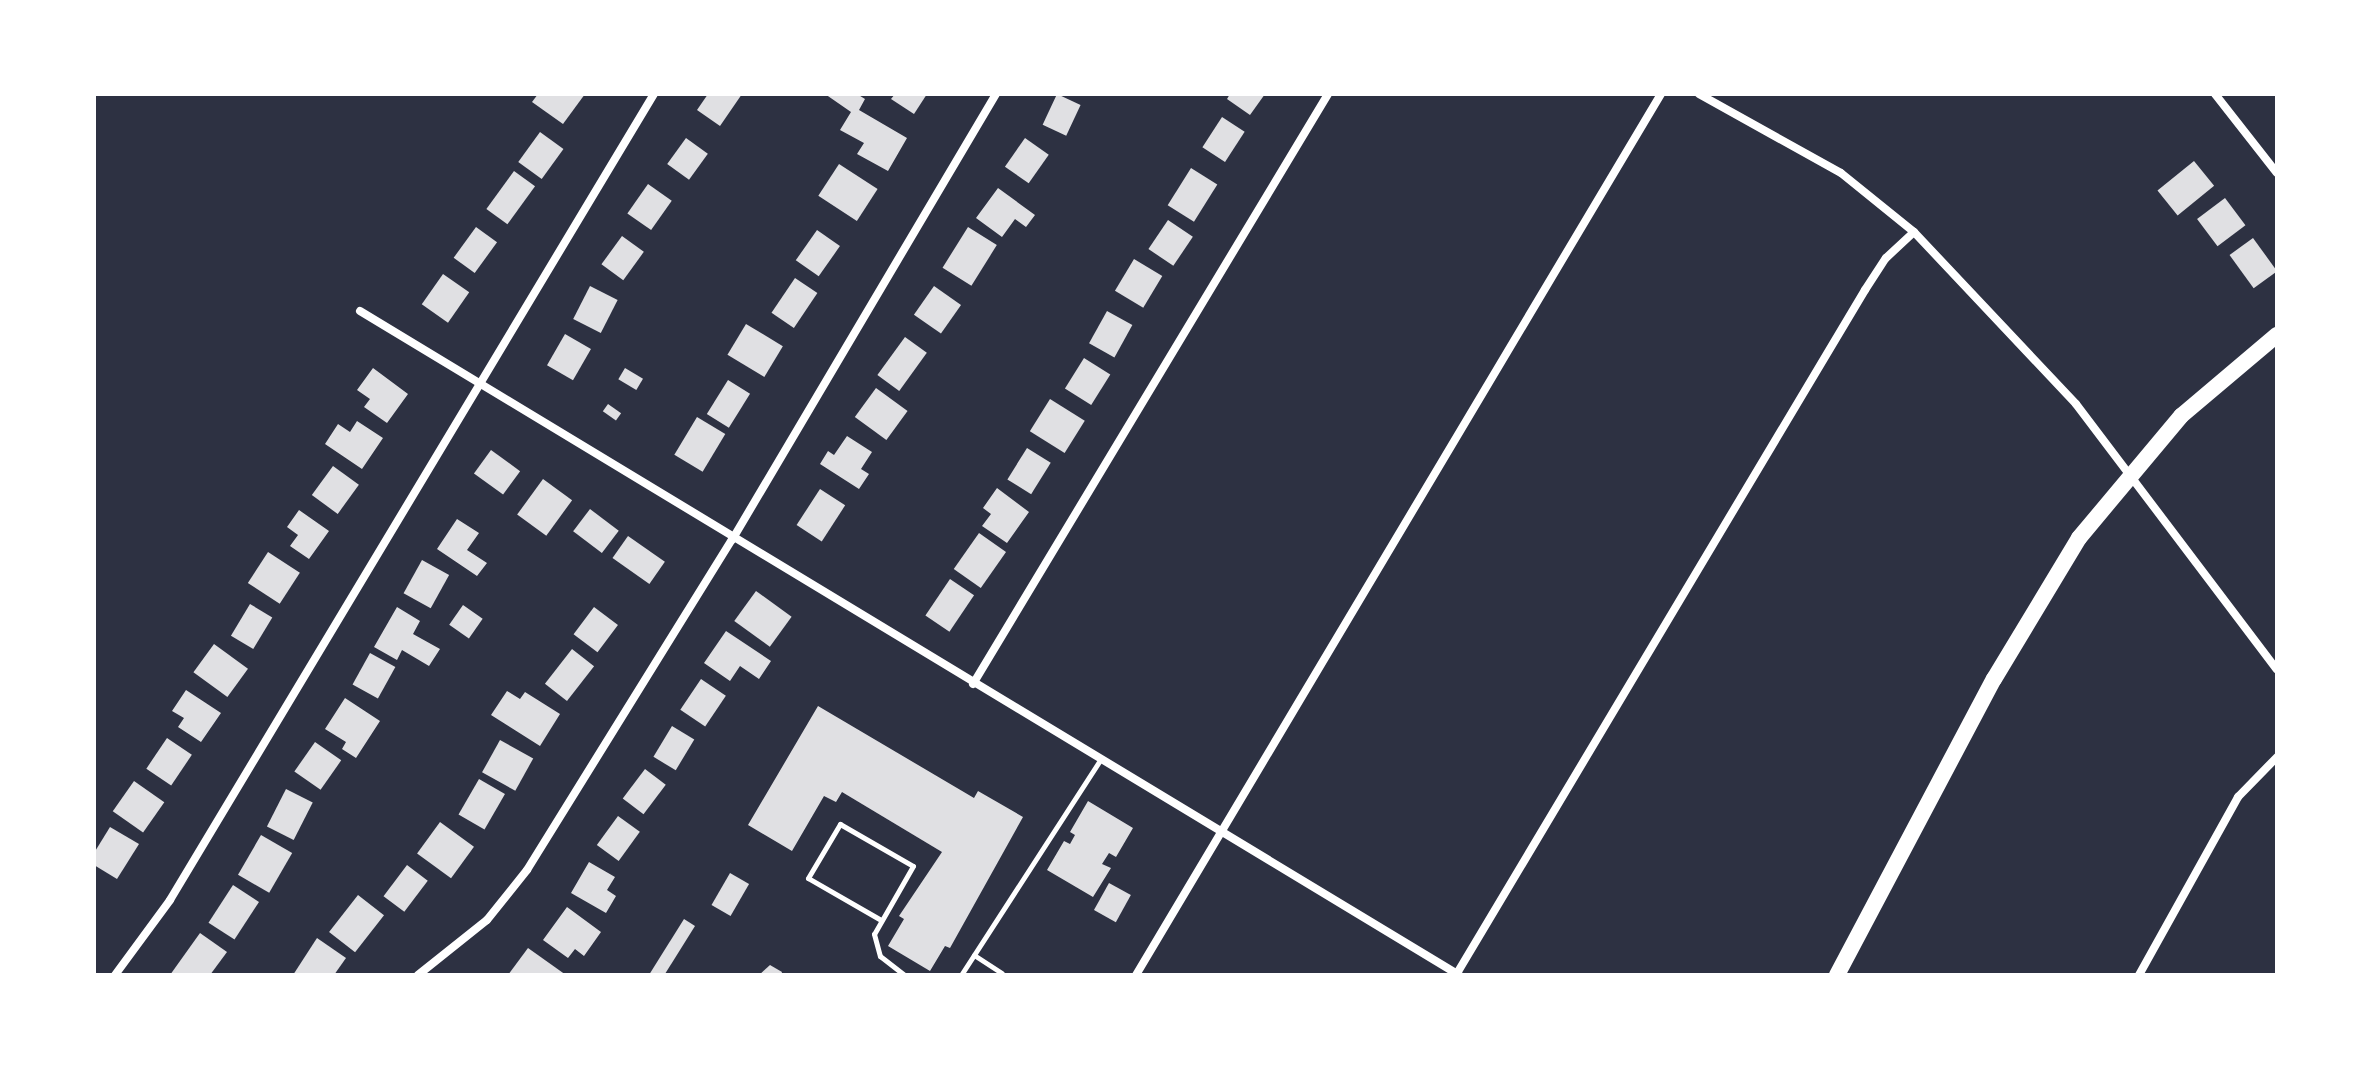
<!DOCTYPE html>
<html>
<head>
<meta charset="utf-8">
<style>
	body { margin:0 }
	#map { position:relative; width:2371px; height:1069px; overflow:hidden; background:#2d3142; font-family:Literata,serif }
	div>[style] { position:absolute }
	.building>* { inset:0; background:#e0e0e3; transform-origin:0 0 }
	.service>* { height:5px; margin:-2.5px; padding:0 2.5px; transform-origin:2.5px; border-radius:2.5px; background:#fff }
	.minor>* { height:8px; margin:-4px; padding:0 4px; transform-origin:4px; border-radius:4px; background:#fff }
	.secondary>* { height:16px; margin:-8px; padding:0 8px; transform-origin:8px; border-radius:8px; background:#fff }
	span { translate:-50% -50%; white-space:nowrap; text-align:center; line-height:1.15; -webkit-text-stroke:6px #fff; paint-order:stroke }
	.frame { position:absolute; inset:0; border:96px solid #fff; pointer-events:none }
</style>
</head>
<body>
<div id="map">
	<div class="building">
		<i style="clip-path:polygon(538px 94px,585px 94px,563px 124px,532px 102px)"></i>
		<i style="clip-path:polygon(708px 94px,742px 94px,720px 126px,697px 110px)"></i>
		<i style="clip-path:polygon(825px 94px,857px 94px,865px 99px,859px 110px,907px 138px,888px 171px,857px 154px,864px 143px,840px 130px,851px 112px)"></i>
		<i style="clip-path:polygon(895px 94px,927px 94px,914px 114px,891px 99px)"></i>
		<i style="left:1057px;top:94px;width:26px;height:34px;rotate:25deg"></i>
		<i style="clip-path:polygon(1230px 94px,1265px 94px,1250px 115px,1227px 99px)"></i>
		<i style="left:1222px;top:117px;width:27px;height:36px;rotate:33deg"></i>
		<i style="left:540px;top:132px;width:29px;height:37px;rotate:36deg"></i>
		<i style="left:686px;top:138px;width:27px;height:32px;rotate:36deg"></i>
		<i style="left:1025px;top:138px;width:29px;height:35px;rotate:35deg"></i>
		<i style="left:2194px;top:161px;width:32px;height:47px;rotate:51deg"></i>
		<i style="left:839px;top:164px;width:46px;height:38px;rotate:33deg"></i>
		<i style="left:1191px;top:168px;width:31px;height:44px;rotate:32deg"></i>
		<i style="left:514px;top:171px;width:26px;height:47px;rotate:36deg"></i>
		<i style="left:648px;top:184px;width:29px;height:36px;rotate:35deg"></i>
		<i style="clip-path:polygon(998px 188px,1035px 215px,1026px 227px,1015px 219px,1002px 237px,976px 218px)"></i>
		<i style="left:2225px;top:198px;width:34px;height:35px;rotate:53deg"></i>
		<i style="left:1168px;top:220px;width:30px;height:35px;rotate:34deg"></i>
		<i style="left:476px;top:227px;width:26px;height:38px;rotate:36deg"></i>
		<i style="left:968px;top:227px;width:34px;height:48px;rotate:32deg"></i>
		<i style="left:817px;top:230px;width:28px;height:37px;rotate:35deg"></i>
		<i style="left:622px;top:236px;width:27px;height:35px;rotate:36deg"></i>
		<i style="left:2253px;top:238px;width:41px;height:29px;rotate:54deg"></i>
		<i style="left:1134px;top:259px;width:33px;height:37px;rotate:31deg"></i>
		<i style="left:443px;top:274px;width:32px;height:37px;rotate:35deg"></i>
		<i style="left:795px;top:278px;width:27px;height:42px;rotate:34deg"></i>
		<i style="left:590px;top:286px;width:31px;height:37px;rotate:27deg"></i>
		<i style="left:934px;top:286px;width:33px;height:35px;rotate:35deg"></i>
		<i style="left:1107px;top:311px;width:29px;height:37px;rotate:29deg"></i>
		<i style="left:746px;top:324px;width:43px;height:36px;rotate:31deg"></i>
		<i style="left:565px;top:334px;width:30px;height:36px;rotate:30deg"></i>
		<i style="left:905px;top:337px;width:27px;height:47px;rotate:36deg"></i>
		<i style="left:1084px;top:358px;width:31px;height:36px;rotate:32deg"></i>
		<i style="clip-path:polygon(373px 368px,408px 394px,387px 423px,364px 407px,370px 399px,357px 390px)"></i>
		<i style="left:625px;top:368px;width:21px;height:13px;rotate:31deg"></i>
		<i style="left:728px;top:380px;width:26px;height:40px;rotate:32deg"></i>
		<i style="left:876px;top:388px;width:39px;height:36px;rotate:36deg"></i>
		<i style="left:1050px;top:399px;width:41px;height:38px;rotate:32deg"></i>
		<i style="left:608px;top:404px;width:16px;height:9px;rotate:35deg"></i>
		<i style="left:697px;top:417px;width:33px;height:44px;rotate:31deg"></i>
		<i style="clip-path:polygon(357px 421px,383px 438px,362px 469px,325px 444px,338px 424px,350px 432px)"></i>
		<i style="clip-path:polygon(847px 436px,872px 452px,861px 469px,869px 474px,859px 489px,820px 464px,828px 451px,834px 455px)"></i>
		<i style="left:1027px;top:448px;width:28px;height:37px;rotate:32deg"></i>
		<i style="left:491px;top:450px;width:36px;height:29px;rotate:36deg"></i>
		<i style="left:333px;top:466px;width:32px;height:36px;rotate:36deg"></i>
		<i style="left:543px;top:479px;width:36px;height:44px;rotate:36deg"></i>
		<i style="clip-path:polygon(997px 488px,1029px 512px,1007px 543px,982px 526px,991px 514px,983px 508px)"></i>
		<i style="left:820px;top:489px;width:30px;height:43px;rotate:33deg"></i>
		<i style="left:590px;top:509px;width:36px;height:28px;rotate:37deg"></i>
		<i style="clip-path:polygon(299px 510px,329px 531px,309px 559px,290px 546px,298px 535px,287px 527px)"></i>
		<i style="clip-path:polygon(457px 519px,479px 533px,467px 550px,487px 563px,477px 576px,437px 549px)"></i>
		<i style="left:979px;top:533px;width:33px;height:44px;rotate:35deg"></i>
		<i style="left:628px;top:536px;width:45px;height:27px;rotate:35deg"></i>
		<i style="left:268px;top:552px;width:38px;height:37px;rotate:33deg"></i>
		<i style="left:422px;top:560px;width:31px;height:38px;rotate:29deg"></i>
		<i style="left:950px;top:579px;width:29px;height:44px;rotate:34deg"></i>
		<i style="left:756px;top:591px;width:44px;height:37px;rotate:36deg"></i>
		<i style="left:250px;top:604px;width:26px;height:37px;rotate:31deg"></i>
		<i style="left:463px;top:605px;width:24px;height:24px;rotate:35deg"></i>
		<i style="clip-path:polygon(397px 607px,420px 621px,413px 634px,440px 649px,429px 666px,402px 650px,397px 660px,374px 647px)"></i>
		<i style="left:594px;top:607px;width:30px;height:34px;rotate:37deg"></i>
		<i style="clip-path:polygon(726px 631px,771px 661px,759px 679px,740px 666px,730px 681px,704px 663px)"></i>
		<i style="left:214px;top:644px;width:42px;height:35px;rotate:36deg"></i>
		<i style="left:572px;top:649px;width:28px;height:44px;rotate:38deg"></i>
		<i style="left:370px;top:653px;width:29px;height:36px;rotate:29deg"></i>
		<i style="left:701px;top:679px;width:30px;height:37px;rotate:34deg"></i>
		<i style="clip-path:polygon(186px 690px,221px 713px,201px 742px,178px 727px,184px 718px,172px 711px)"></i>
		<i style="clip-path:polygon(507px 691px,520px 699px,525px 692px,560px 714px,540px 746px,491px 715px)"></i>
		<i style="clip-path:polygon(345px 698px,380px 721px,356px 758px,342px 749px,346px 742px,325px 729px)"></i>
		<i style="clip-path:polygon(818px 706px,974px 798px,978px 791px,1023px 817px,950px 948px,945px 946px,930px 971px,888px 946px,904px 919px,899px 916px,942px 852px,842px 792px,836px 802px,824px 796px,792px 851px,748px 825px)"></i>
		<i style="left:672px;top:726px;width:26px;height:36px;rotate:31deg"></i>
		<i style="left:167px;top:738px;width:30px;height:37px;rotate:34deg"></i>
		<i style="left:500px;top:740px;width:38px;height:37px;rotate:29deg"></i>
		<i style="left:315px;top:742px;width:32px;height:36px;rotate:35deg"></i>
		<i style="left:645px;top:769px;width:26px;height:37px;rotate:37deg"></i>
		<i style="left:479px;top:779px;width:30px;height:41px;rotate:30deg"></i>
		<i style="left:134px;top:781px;width:37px;height:37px;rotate:35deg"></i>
		<i style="left:286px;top:789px;width:30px;height:42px;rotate:27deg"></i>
		<i style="clip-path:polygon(1088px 801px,1133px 828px,1116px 857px,1109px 853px,1102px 864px,1111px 868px,1093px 897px,1047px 870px,1064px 841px,1070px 844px,1075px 835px,1070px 832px)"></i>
		<i style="left:618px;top:816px;width:27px;height:36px;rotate:36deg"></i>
		<i style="left:440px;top:822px;width:42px;height:39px;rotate:36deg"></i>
		<i style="clip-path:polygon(110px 827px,139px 844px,117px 879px,94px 865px,94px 853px)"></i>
		<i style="left:261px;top:835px;width:36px;height:46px;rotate:30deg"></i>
		<i style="clip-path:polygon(589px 862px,615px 877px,607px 890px,616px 896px,606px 913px,571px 893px)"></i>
		<i style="left:407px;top:865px;width:26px;height:39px;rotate:37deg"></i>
		<i style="left:730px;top:873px;width:22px;height:37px;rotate:30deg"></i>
		<i style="left:1109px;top:883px;width:25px;height:31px;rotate:29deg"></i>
		<i style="left:233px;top:885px;width:31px;height:45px;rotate:33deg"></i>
		<i style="left:358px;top:895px;width:33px;height:47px;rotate:38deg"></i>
		<i style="clip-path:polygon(567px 907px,601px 932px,584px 956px,575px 949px,568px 958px,543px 940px)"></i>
		<i style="left:684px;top:919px;width:13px;height:65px;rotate:32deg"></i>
		<i style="clip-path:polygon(200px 933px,227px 952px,210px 975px,170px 975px)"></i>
		<i style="clip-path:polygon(317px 938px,346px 958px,334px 975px,293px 975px)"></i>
		<i style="clip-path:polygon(528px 948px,566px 975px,508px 975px)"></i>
		<i style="clip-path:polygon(770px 965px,782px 972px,781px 975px,759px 975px)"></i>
	</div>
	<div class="service">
		<i style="left:881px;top:920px;width:84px;rotate:-150.1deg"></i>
		<i style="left:808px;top:878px;width:63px;rotate:-59.3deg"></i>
		<i style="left:840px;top:824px;width:84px;rotate:29.9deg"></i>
		<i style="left:913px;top:866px;width:78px;rotate:119.8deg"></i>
		<i style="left:874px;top:934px;width:23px;rotate:75deg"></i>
		<i style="left:880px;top:956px;width:31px;rotate:38deg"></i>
		<i style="left:974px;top:955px;width:33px;rotate:33deg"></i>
		<i style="left:961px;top:975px;width:256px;rotate:-57.1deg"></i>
	</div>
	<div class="minor">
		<i style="left:1699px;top:94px;width:162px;rotate:29.1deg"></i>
		<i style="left:1841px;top:173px;width:94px;rotate:38.9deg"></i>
		<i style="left:1914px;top:232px;width:236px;rotate:46.7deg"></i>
		<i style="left:2076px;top:404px;width:333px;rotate:52.9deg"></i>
		<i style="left:2215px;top:94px;width:100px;rotate:51.9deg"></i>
		<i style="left:360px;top:311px;width:1284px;rotate:31.14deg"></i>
		<i style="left:973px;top:684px;width:689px;rotate:-58.96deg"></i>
		<i style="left:115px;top:975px;width:93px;rotate:-53.7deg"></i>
		<i style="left:170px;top:900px;width:940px;rotate:-59.02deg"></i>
		<i style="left:418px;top:975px;width:88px;rotate:-38.6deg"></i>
		<i style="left:487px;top:920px;width:64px;rotate:-51.3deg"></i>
		<i style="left:527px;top:870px;width:388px;rotate:-58.2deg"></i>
		<i style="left:732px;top:540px;width:518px;rotate:-59.38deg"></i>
		<i style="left:1136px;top:975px;width:1026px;rotate:-59.21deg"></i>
		<i style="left:1456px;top:975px;width:798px;rotate:-59.16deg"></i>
		<i style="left:1865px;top:290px;width:38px;rotate:-57deg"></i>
		<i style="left:1886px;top:258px;width:38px;rotate:-43deg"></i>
		<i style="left:2139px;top:975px;width:204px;rotate:-60.9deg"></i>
		<i style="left:2238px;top:797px;width:56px;rotate:-45.7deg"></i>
	</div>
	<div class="secondary">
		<i style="left:1837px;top:975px;width:335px;rotate:-62.1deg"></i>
		<i style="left:1994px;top:679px;width:165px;rotate:-58.9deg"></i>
		<i style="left:2079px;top:538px;width:159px;rotate:-50.1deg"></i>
		<i style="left:2181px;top:416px;width:126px;rotate:-40.2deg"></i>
	</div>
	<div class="frame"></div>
</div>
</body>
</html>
